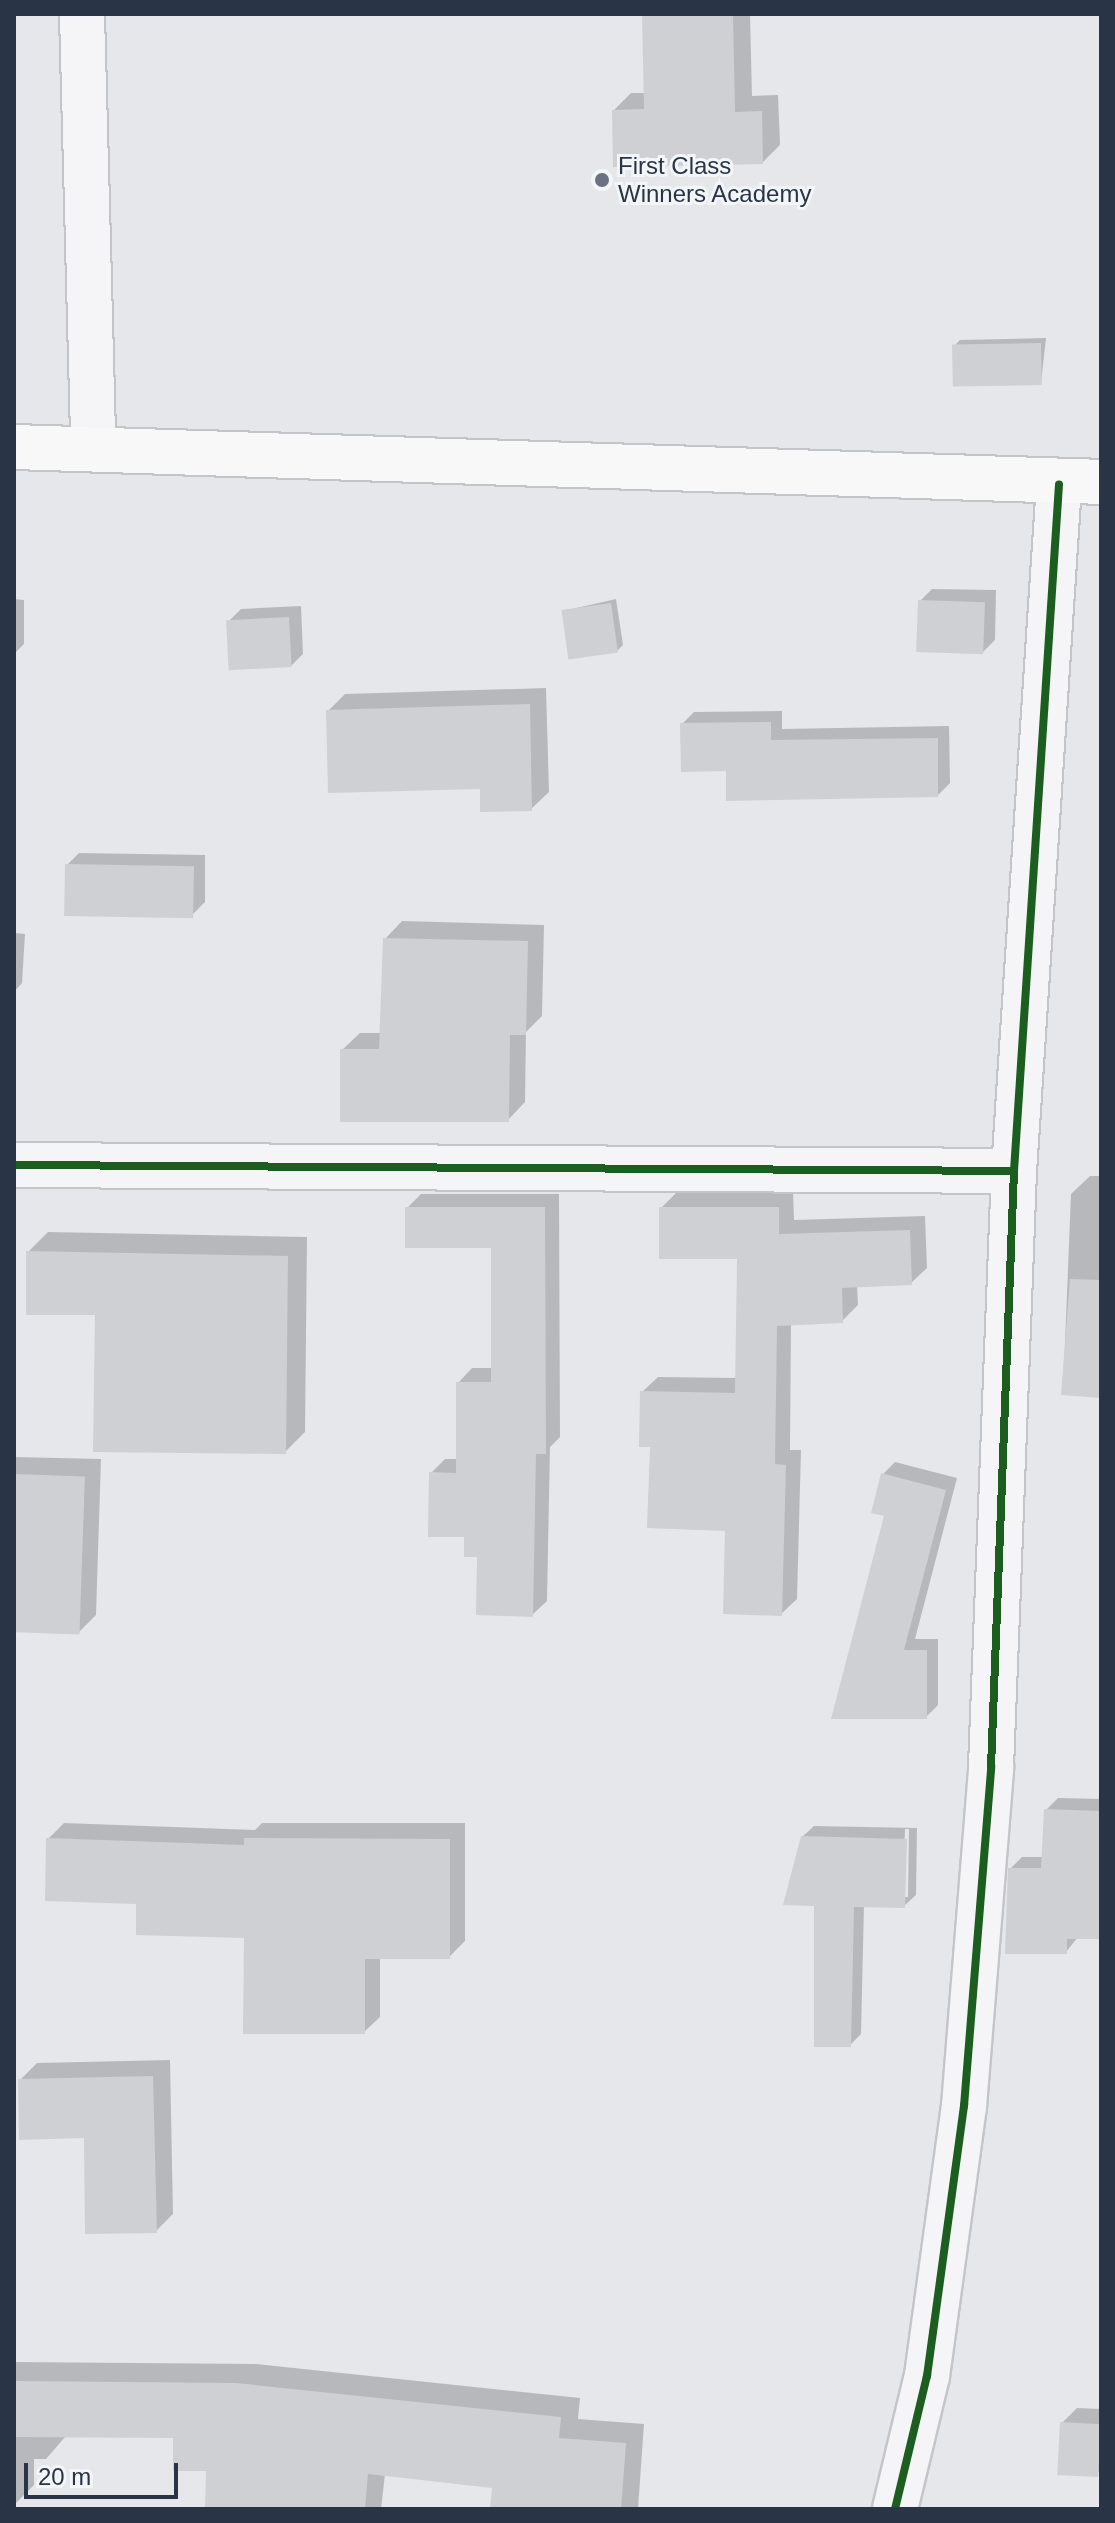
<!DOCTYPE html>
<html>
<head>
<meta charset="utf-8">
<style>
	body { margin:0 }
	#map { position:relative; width:1115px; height:2523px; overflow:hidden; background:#e5e7ea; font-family:Arial,sans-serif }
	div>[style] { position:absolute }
	.shadow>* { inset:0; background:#0003 }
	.building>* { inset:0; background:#ced0d3; transform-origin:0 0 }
	.roads { filter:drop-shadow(2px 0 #c3c5c8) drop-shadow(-2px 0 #c3c5c8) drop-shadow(0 2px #c3c5c8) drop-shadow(0 -2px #c3c5c8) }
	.minor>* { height:44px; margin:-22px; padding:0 22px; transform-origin:22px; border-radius:22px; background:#f5f5f7 }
	.major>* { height:44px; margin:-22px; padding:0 22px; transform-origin:22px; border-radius:22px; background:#f8f8f8 }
	.cycleway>* { height:8px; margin:-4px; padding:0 4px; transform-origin:4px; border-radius:4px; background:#1b5e20 }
	.dots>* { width:22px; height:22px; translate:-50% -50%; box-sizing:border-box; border:4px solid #f3f6f9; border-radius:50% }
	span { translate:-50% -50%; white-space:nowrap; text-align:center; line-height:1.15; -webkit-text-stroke:6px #f3f6f9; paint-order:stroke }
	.poi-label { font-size:24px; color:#293547 }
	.left { translate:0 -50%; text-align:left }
	.frame { position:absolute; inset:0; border:16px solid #293547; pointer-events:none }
	.scale { position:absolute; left:24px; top:2463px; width:154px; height:36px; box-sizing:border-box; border:4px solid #293547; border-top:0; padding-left:10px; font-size:24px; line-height:28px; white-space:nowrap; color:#293547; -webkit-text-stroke:6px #f3f6f9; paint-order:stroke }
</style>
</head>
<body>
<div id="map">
	<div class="shadow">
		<i style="clip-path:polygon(644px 14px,750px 14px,752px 96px,778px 95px,780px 145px,763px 162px,614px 110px,631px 93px,645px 93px)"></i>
		<i style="clip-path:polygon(1046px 338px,1041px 383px,954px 346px,960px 340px)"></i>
		<i style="clip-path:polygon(932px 589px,996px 590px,995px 640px,983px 652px,920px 601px)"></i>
		<i style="clip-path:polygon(14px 599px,24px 600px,24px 644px,14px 654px)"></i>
		<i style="clip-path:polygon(616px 599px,623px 645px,617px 651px,563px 611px)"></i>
		<i style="clip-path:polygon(301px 606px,303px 654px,291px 666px,229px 621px,241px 609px)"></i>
		<i style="clip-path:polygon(546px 688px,549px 792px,531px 809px,328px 711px,345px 694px)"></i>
		<i style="clip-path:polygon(782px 711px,782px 729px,949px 726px,950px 783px,938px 795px,682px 724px,694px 712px)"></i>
		<i style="clip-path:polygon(79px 853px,205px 855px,205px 902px,193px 914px,67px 865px)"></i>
		<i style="clip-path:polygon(402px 921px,544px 925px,542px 1016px,526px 1032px,525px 1102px,508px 1120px,342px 1050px,360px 1033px,382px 1033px,385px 939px)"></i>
		<i style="clip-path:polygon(14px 933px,25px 934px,22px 983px,14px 992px)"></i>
		<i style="clip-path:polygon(1090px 1176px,1101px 1176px,1101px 1396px,1063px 1393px,1071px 1194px)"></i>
		<i style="clip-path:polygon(676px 1193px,793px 1193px,794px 1220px,925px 1216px,927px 1268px,911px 1283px,857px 1285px,858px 1305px,842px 1321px,791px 1323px,790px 1450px,801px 1450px,797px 1599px,781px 1614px,727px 1529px,652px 1445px,642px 1392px,658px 1377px,738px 1378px,739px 1257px,661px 1208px)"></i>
		<i style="clip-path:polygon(421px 1194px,559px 1194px,560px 1437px,550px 1447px,547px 1601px,532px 1615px,466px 1536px,431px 1473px,445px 1459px,458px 1459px,458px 1383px,472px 1368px,493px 1368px,493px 1246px,407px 1208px)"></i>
		<i style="clip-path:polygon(48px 1232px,307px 1237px,305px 1432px,285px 1452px,97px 1313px,28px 1252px)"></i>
		<i style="clip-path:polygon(14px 1457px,101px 1459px,96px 1615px,79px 1632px,14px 1531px)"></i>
		<i style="clip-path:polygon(895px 1462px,957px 1478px,915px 1639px,938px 1639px,938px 1705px,926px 1717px,834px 1717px,886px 1515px,883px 1474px)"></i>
		<i style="clip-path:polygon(1058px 1798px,1101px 1799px,1101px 1937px,1078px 1937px,1066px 1952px,1010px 1869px,1022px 1857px,1043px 1857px,1046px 1810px)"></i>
		<i style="clip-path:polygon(64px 1823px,255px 1830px,262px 1823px,465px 1823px,465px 1941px,449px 1957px,380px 1957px,380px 2017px,364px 2032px,246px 1936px,138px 1903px,48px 1839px)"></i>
		<i style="clip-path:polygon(evenodd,814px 1826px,917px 1828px,916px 1895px,904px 1906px,864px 1905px,861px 2034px,850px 2045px,802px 1837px,814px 1826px,905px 1829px,909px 1829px,908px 1897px,903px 1897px,905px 1829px)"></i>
		<i style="clip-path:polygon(170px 2060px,173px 2214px,156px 2231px,86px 2136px,20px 2080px,37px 2063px)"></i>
		<i style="clip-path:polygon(14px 2362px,256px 2364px,580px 2398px,578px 2419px,644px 2424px,638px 2509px,492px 2509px,495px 2486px,385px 2474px,381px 2509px,207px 2509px,208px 2469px,175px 2436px,66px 2436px,46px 2459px,34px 2459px,34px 2485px,14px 2505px)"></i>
		<i style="clip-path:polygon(1077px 2408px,1101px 2409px,1101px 2475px,1062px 2423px)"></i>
	</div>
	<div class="building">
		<i style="clip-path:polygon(642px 14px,733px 14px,735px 112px,762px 111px,763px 164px,613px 167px,612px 110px,644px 109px)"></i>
		<i style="left:1041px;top:343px;width:42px;height:89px;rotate:89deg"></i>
		<i style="left:918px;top:600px;width:67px;height:52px;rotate:2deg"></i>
		<i style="left:611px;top:603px;width:50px;height:50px;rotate:82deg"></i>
		<i style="left:289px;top:617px;width:50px;height:63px;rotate:87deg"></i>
		<i style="clip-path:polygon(530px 704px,532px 811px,480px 812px,480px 789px,328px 793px,326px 710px)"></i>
		<i style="clip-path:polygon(771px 722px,771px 740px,938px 738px,938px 797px,726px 801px,726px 771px,681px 772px,680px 723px)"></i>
		<i style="left:65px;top:864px;width:129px;height:52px;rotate:1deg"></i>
		<i style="clip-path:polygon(383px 938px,528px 941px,526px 1035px,510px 1035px,509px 1122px,340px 1122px,340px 1049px,379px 1049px)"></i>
		<i style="clip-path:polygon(405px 1207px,545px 1207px,546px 1454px,536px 1454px,533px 1617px,476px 1615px,477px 1557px,464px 1557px,464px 1537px,428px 1537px,429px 1472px,456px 1473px,456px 1382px,491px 1382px,491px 1248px,405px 1248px)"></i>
		<i style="clip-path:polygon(659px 1207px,779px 1207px,779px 1234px,910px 1230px,912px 1285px,842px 1288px,843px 1323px,777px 1326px,775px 1464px,786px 1465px,782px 1616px,723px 1614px,725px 1531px,647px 1528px,650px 1447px,639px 1447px,640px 1391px,735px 1393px,737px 1259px,659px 1259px)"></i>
		<i style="clip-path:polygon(26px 1251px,288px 1256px,286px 1454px,93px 1452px,95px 1315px,26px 1315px)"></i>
		<i style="clip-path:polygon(1070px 1279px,1101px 1280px,1101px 1398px,1061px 1395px)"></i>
		<i style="clip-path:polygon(881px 1473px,946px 1490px,904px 1650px,927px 1650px,927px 1719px,831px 1719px,884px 1516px,871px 1513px)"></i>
		<i style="left:14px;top:1474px;width:71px;height:158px;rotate:2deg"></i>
		<i style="clip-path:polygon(1044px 1809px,1101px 1811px,1101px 1939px,1067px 1939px,1067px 1954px,1005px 1954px,1008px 1868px,1041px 1868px)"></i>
		<i style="clip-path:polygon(801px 1836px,907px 1839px,905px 1908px,854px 1907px,851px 2047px,814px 2047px,814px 1906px,783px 1905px)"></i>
		<i style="clip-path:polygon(46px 1838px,244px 1845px,244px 1838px,450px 1839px,450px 1959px,365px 1959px,365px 2034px,243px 2034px,244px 1938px,136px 1935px,136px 1904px,45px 1901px)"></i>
		<i style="clip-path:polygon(153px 2076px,157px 2233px,85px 2234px,84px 2138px,19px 2140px,18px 2079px)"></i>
		<i style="clip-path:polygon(14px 2381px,236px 2383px,561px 2417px,559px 2438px,626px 2443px,621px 2509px,490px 2509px,492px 2488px,368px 2474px,365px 2509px,205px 2509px,206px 2471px,173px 2471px,173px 2438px,14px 2437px)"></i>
		<i style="left:1060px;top:2422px;width:41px;height:53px;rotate:3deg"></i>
	</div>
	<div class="roads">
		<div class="minor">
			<i style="left:82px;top:14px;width:434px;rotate:88.5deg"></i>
			<i style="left:14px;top:1165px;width:1000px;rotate:0.34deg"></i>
			<i style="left:895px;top:2509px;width:137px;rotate:-76.5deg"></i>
			<i style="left:927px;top:2376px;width:273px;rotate:-82.2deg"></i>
			<i style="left:964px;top:2106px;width:340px;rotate:-85.4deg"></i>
			<i style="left:991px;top:1767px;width:596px;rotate:-87.79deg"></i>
			<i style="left:1014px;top:1171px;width:688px;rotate:-86.25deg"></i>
		</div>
		<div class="major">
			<i style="left:14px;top:447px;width:1088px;rotate:1.84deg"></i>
		</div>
	</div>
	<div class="cycleway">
		<i style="left:14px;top:1165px;width:1000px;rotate:0.34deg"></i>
		<i style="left:895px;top:2509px;width:137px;rotate:-76.5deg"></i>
		<i style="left:927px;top:2376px;width:273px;rotate:-82.2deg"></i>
		<i style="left:964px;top:2106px;width:340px;rotate:-85.4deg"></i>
		<i style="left:991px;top:1767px;width:596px;rotate:-87.79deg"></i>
		<i style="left:1014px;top:1171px;width:688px;rotate:-86.25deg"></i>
	</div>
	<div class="dots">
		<i style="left:602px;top:180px;background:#6b7380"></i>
	</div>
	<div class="poi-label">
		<span class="left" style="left:618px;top:180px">First Class<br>Winners Academy</span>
	</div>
	<div class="frame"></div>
	<div class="scale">20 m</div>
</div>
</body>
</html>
